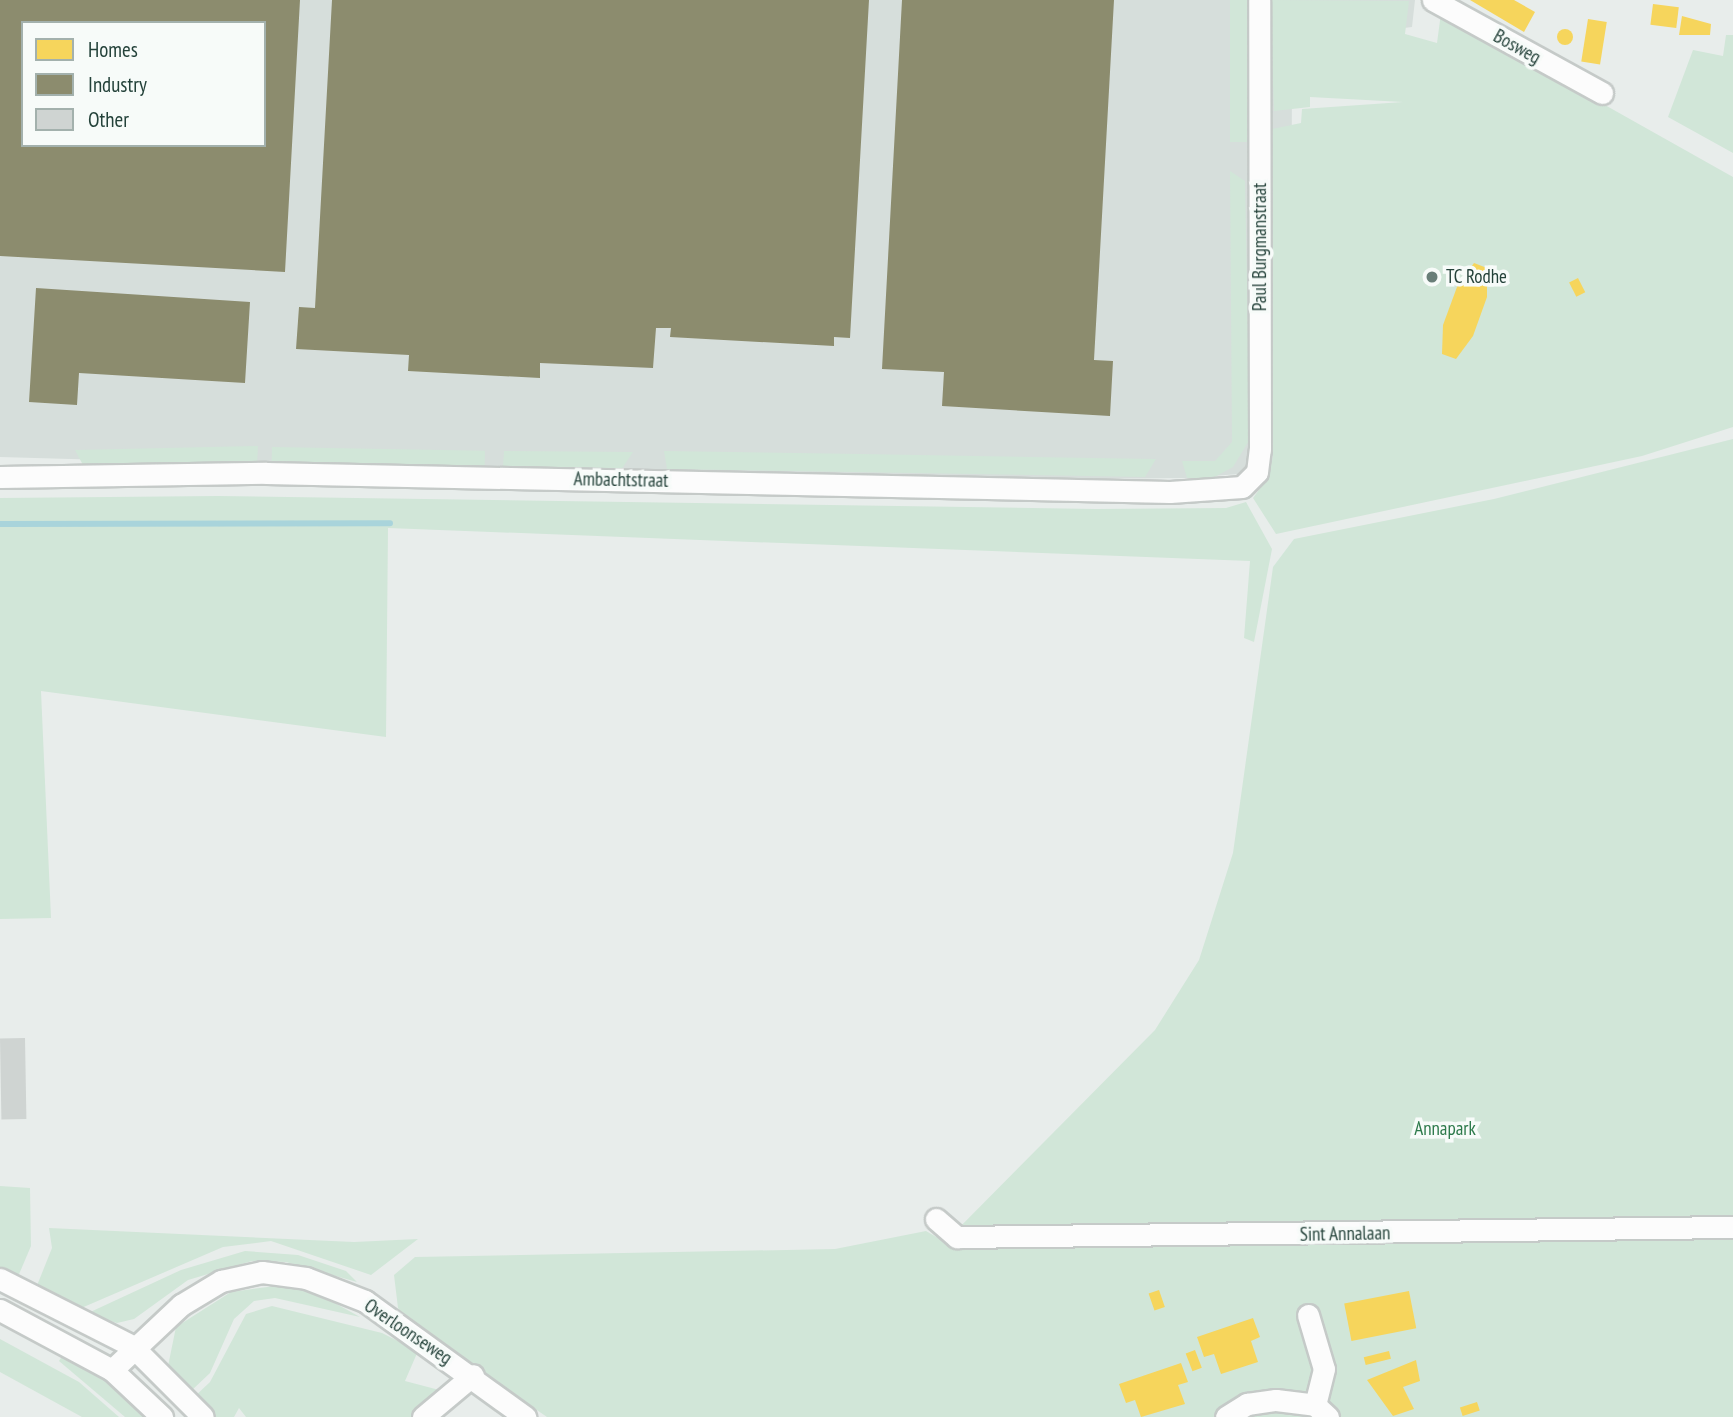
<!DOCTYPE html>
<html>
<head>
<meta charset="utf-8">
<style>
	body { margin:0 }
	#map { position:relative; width:1733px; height:1417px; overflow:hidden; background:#e8edeb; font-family:"PT Sans Narrow",sans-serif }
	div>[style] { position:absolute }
	.built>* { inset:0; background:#d6dedb }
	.green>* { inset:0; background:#d1e6d8; transform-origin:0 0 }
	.homes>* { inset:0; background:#f6d55c; transform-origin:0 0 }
	.round { border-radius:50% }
	.industry>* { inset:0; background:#8c8c6e }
	.stream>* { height:6px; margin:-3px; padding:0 3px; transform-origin:3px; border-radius:3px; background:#a9d4db }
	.building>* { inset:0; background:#cfd4d2; transform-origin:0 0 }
	.roads { filter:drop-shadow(2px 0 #c5cac8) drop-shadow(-2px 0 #c5cac8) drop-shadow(0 2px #c5cac8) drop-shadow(0 -2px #c5cac8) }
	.minor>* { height:21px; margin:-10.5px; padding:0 10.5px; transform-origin:10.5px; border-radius:10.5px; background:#fcfcfc }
	.dots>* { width:19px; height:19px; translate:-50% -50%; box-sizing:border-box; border:4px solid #f7fbf9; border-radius:50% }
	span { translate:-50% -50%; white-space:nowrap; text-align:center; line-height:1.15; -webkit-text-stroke:7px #f7fbf9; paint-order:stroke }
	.street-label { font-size:19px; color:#24423a }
	.poi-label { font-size:19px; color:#24423a }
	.left { translate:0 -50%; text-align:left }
	.park-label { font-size:19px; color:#2d7a4b }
	.legend { position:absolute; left:21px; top:21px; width:245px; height:126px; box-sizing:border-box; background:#f7fbf9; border:2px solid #a3b1ad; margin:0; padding:9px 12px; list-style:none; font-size:21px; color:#24423a }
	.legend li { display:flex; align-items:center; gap:14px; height:35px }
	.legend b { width:35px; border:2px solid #a3b1ad }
</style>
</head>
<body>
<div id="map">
	<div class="built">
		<i style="clip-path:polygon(evenodd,0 0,1415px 0,1412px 27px,1292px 42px,1291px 470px,1186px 478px,849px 481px,0 457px,0 0,23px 23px,264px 23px,264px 145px,23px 145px,23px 23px)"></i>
	</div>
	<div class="green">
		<i style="left:1230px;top:0;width:17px;height:142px"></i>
		<i style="clip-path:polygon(1270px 0,1409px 1px,1405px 34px,1437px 43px,1441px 13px,1733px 177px,1733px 427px,1642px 456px,1276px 534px,1253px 498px,1269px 476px,1273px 456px,1272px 129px,1301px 123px,1302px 109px,1403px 102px,1310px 97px,1310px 107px,1274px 111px)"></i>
		<i style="clip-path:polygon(1726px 35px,1733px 35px,1733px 153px,1668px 117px,1693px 50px,1723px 56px)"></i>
		<i style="clip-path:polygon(1230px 171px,1245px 181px,1250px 439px,1233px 467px,1211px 479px,1187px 478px,1182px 461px,1215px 461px,1232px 442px)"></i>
		<i style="clip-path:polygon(1733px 439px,1733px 1417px,547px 1417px,407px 1321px,398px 1308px,394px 1275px,415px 1257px,835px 1249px,926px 1231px,945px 1242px,1155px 1030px,1199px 960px,1233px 853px,1273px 567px,1294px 539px,1494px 499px)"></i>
		<i style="clip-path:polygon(258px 446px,257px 465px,84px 467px,75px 450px)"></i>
		<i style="left:272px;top:447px;width:213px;height:17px;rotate:1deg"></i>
		<i style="clip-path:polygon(504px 451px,633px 452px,621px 470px,503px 466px)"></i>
		<i style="clip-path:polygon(664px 451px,861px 454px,1156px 459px,1145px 477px,667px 469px)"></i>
		<i style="clip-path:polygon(218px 496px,1096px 509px,1226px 508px,1246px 502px,1272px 549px,1254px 642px,1244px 638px,1250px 561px,388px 528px,386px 737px,41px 691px,51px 918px,0 919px,0 498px)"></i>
		<i style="clip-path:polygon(0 1186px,30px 1188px,31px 1246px,17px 1279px,0 1273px)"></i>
		<i style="clip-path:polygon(49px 1228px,354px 1242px,418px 1239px,371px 1275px,271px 1241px,223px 1247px,79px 1309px,36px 1288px,52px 1248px)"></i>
		<i style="clip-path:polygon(245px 1251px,298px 1255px,346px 1271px,357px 1282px,286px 1262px,252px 1261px,188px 1280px,134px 1319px,117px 1323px,86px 1314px,181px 1270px)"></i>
		<i style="clip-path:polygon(275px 1286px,313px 1291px,360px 1317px,275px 1298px,254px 1301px,234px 1319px,210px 1373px,190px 1392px,168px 1366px,176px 1327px,231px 1292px)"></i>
		<i style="clip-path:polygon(272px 1306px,382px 1333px,418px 1351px,405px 1381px,443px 1391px,411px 1417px,246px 1417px,239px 1408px,234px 1417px,207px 1417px,193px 1398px,210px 1382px,246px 1314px)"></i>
		<i style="clip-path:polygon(0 1339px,79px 1382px,119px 1417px,82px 1417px,0 1372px)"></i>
		<i style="clip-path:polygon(64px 1353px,110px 1380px,154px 1417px,125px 1417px,59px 1361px)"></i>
	</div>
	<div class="homes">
		<i style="clip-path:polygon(1470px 0,1514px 0,1535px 12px,1524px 32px)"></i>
		<i style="left:1653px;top:4px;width:26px;height:21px;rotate:7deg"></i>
		<i style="clip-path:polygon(1682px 16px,1711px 24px,1710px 35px,1679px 35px)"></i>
		<i style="left:1588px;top:19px;width:19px;height:43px;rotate:9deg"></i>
		<i class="round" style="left:1557px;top:29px;width:16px;height:16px"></i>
		<i style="clip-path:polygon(1474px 263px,1487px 268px,1487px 297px,1473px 336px,1456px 359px,1442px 354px,1443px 325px,1457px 287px)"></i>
		<i style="left:1578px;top:278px;width:16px;height:10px;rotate:63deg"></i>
		<i style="left:1159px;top:1290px;width:18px;height:11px;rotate:71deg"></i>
		<i style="left:1409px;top:1291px;width:38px;height:66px;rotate:79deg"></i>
		<i style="clip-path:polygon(1253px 1318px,1260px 1337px,1251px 1341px,1258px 1362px,1221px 1374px,1214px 1354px,1204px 1357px,1197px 1337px)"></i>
		<i style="left:1195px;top:1350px;width:19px;height:10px;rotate:69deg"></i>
		<i style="left:1389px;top:1351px;width:8px;height:26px;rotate:76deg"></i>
		<i style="clip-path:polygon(1416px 1360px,1420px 1381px,1403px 1387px,1414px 1409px,1393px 1416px,1367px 1380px)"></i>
		<i style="clip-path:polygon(1181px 1363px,1188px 1382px,1178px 1385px,1185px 1404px,1141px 1417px,1135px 1400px,1126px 1403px,1119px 1384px)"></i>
		<i style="left:1477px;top:1402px;width:9px;height:18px;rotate:72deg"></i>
	</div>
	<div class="industry">
		<i style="clip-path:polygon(evenodd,0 0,300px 0,285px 272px,0 256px,0 0,23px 23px,264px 23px,264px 145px,23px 145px,23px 23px)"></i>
		<i style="clip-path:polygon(332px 0,869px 0,850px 338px,834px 337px,834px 346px,670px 337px,671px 328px,656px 328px,653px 368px,540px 363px,540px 378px,408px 371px,409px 355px,296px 349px,299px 307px,315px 308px)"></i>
		<i style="clip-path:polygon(902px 0,1114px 0,1094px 360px,1113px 361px,1110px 416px,942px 406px,944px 372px,882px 369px)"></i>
		<i style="clip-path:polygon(36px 288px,250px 302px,245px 383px,79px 373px,77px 405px,29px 402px)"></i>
	</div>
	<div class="stream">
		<i style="left:0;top:524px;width:390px;rotate:-0.1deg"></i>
	</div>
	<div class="building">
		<i style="left:25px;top:1038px;width:81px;height:25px;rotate:89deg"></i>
	</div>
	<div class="roads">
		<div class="minor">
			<i style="left:1433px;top:0;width:193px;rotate:28.8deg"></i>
			<i style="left:0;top:477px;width:266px;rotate:-0.9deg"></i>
			<i style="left:266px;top:473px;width:904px;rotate:1.2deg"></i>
			<i style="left:1170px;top:492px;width:72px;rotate:-4deg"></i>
			<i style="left:1242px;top:487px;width:21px;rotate:-45deg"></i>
			<i style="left:1257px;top:472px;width:23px;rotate:-83deg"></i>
			<i style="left:1260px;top:449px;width:449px;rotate:-90.1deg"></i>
			<i style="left:936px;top:1219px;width:28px;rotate:41deg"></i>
			<i style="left:957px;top:1237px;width:776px;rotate:-0.74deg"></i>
			<i style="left:0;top:1279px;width:148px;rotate:26.9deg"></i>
			<i style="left:132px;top:1346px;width:100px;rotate:45deg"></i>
			<i style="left:0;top:1310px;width:127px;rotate:28.2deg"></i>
			<i style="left:112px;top:1370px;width:69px;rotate:43.2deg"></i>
			<i style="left:1308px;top:1315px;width:56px;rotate:73.5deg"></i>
			<i style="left:1324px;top:1369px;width:37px;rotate:104deg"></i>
			<i style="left:112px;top:1370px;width:95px;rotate:-43.3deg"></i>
			<i style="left:181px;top:1305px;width:47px;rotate:-31deg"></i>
			<i style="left:221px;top:1281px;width:42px;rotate:-12.4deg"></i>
			<i style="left:262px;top:1272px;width:44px;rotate:7.8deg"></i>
			<i style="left:306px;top:1278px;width:63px;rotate:21.3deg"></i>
			<i style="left:365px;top:1301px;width:198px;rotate:35.9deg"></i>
			<i style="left:423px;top:1417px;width:65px;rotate:-40deg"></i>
			<i style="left:1226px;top:1417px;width:25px;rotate:-32deg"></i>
			<i style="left:1247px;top:1404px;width:29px;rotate:-8deg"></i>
			<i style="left:1276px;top:1400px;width:39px;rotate:7deg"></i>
			<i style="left:1315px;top:1405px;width:18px;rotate:43deg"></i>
		</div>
	</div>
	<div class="dots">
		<i style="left:1432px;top:277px;background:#697e78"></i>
	</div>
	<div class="street-label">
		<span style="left:1517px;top:47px;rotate:29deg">Bosweg</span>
		<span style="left:1260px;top:247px;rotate:-90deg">Paul Burgmanstraat</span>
		<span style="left:621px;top:480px;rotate:1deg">Ambachtstraat</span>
		<span style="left:1345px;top:1234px;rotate:-1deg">Sint Annalaan</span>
		<span style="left:408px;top:1332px;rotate:34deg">Overloonseweg</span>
	</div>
	<div class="poi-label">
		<span class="left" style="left:1446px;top:277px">TC Rodhe</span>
	</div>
	<div class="park-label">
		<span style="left:1445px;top:1129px">Annapark</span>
	</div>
	<ul class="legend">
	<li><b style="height:19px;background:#f6d55c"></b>Homes</li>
	<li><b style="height:19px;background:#8c8c6e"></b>Industry</li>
	<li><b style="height:19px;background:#cfd4d2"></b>Other</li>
	</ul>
</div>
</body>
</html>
